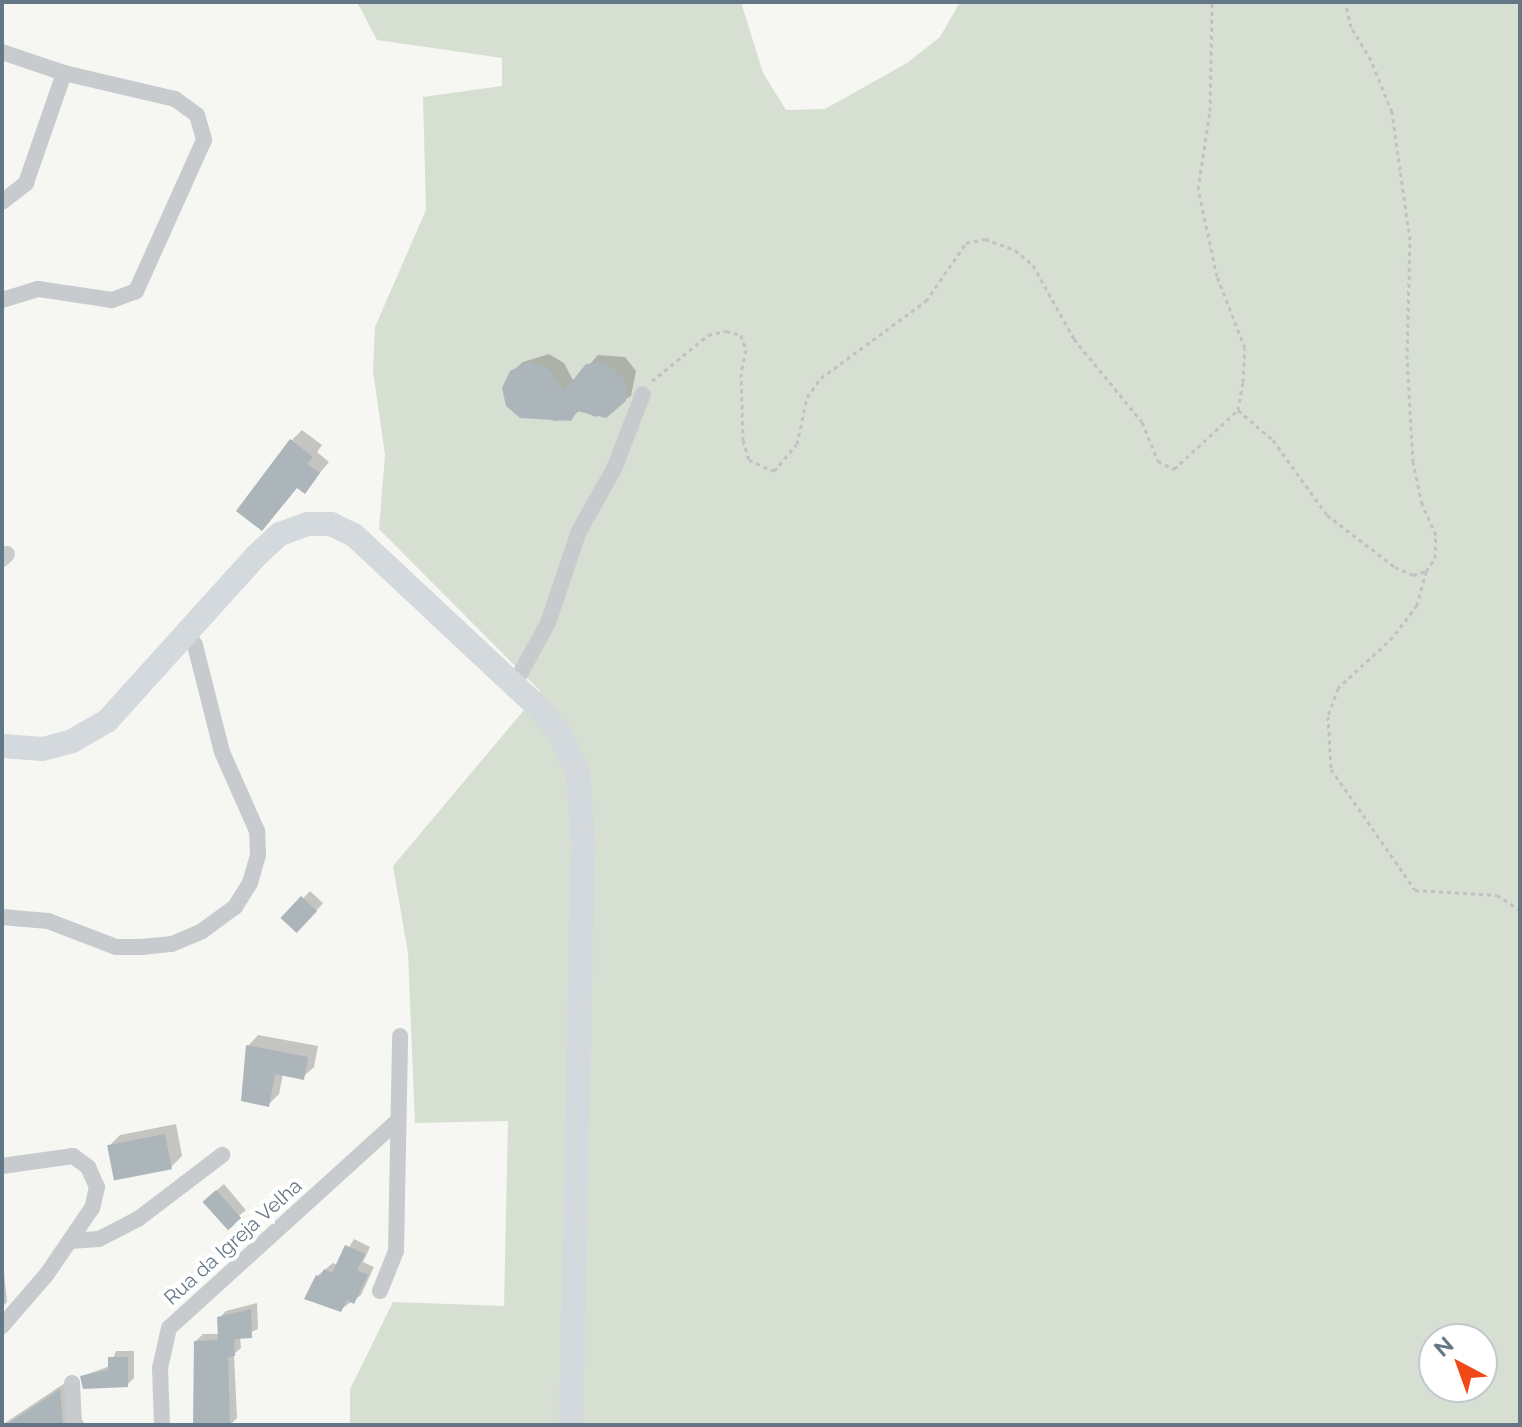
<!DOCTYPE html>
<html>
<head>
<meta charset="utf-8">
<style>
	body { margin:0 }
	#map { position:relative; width:1522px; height:1427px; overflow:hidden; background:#f6f6f2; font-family:Raleway,sans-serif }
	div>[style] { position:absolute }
	.green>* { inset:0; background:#d7dfd3 }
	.shadow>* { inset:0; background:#0003; transform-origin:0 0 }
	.building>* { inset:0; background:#acb5ba; transform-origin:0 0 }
	.path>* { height:3px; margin-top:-1.5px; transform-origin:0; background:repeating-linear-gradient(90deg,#bfc1c3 0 4px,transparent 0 8px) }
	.street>* { height:16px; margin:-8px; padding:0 8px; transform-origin:8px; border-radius:8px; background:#c8cbce }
	.secondary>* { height:24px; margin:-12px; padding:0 12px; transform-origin:12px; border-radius:12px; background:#d4d9dd }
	span { translate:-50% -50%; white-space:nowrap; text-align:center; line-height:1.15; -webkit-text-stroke:8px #fff; paint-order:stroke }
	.street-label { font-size:20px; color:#637786 }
	.frame { position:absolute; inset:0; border:4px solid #637786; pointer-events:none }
	.north { position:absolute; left:1418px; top:1323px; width:80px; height:80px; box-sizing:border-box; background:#fff; border:2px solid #c1c9cf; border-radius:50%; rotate:319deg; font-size:22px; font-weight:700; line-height:32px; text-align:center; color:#637786 }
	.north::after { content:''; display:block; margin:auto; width:28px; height:36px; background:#f24717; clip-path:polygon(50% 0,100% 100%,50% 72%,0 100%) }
</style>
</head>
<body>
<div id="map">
	<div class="green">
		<i style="clip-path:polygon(evenodd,357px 2px,741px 2px,763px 73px,786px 110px,825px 109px,907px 63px,940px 37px,960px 2px,1520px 2px,1520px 1425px,350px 1425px,350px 1389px,393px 1302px,504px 1306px,508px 1121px,415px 1123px,408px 953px,393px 866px,540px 691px,379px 529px,385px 455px,373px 371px,375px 327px,426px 210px,423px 97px,502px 86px,502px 58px,377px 40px,357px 2px,1434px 1339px,1482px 1339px,1482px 1387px,1434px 1387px,1434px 1339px)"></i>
	</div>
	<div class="shadow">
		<i style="clip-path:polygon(549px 354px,564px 363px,574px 382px,598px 355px,625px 357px,636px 371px,631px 396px,596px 417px,580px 410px,570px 419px,554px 421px,512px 372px,523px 362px)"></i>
		<i style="clip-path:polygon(302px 430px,322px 445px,317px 452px,329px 462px,305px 491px,291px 441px)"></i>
		<i style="left:310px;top:891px;width:18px;height:37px;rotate:43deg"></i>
		<i style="clip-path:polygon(258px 1035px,318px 1046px,314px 1067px,303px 1077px,283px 1074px,279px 1094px,268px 1105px,248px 1046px)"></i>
		<i style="clip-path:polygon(176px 1124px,182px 1156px,171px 1167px,109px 1146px,120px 1135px)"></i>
		<i style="left:224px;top:1184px;width:34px;height:26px;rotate:50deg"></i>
		<i style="clip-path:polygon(354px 1239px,370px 1247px,363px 1262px,374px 1267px,361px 1295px,340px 1310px,317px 1276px,333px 1263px,338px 1266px)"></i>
		<i style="clip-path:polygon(2px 1253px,7px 1302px,2px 1307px)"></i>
		<i style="clip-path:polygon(257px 1303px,258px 1329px,240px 1337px,241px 1348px,234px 1354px,237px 1418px,230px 1425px,195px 1425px,196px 1341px,203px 1334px,220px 1334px,219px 1318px,226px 1311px)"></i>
		<i style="clip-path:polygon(116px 1351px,134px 1351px,134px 1378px,127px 1385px,82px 1376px,110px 1366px)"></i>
		<i style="clip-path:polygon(74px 1377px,77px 1411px,85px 1425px,2px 1425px)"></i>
	</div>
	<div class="building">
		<i style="clip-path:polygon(528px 362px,547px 367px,564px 391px,586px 364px,605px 362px,626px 381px,626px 401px,606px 418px,577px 411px,571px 421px,520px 418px,506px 406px,502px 388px,510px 371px)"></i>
		<i style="clip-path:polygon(290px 439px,313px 457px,307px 464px,320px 473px,305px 494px,297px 488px,262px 531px,236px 511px)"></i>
		<i style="left:301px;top:896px;width:22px;height:30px;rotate:43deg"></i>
		<i style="clip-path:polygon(246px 1045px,308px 1057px,304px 1080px,275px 1074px,269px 1107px,241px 1101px)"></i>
		<i style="left:165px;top:1134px;width:36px;height:59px;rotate:79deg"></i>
		<i style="left:216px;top:1190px;width:38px;height:18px;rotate:48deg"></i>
		<i style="clip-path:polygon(345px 1245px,365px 1254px,357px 1270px,368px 1275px,354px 1304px,347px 1300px,341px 1312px,304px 1299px,316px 1275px,320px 1277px,324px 1269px,332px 1273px)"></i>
		<i style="clip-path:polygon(251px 1309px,252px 1338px,234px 1339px,235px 1356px,228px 1357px,230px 1425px,193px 1425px,194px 1341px,218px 1340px,217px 1317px)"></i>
		<i style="clip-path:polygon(108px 1357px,128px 1357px,128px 1387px,83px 1389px,80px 1376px,108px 1370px)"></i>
		<i style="clip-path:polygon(60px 1389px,63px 1425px,6px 1425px)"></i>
	</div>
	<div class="path">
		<i style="left:652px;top:381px;width:72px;rotate:-39.4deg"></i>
		<i style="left:708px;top:335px;width:18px;rotate:-13deg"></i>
		<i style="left:726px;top:331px;width:16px;rotate:15deg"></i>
		<i style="left:741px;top:335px;width:16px;rotate:72deg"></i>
		<i style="left:746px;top:350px;width:24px;rotate:102deg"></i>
		<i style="left:741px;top:373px;width:67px;rotate:88.3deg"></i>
		<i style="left:743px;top:440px;width:21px;rotate:73deg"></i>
		<i style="left:749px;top:460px;width:27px;rotate:24deg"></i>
		<i style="left:774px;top:471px;width:35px;rotate:-50deg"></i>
		<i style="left:797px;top:444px;width:48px;rotate:-78deg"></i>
		<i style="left:807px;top:397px;width:24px;rotate:-54deg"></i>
		<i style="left:821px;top:378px;width:130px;rotate:-36.3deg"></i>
		<i style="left:926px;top:301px;width:70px;rotate:-55.4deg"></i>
		<i style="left:966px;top:243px;width:19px;rotate:-12deg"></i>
		<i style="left:985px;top:239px;width:32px;rotate:20deg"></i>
		<i style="left:1015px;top:250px;width:23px;rotate:40deg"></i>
		<i style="left:1033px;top:265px;width:85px;rotate:61deg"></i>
		<i style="left:1074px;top:339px;width:107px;rotate:50.7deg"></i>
		<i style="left:1142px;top:422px;width:42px;rotate:67.7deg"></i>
		<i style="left:1158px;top:461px;width:18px;rotate:27deg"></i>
		<i style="left:1174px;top:469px;width:87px;rotate:-42.7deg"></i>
		<i style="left:1238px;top:410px;width:28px;rotate:-80deg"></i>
		<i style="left:1243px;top:382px;width:34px;rotate:-87deg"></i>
		<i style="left:1245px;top:348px;width:77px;rotate:-111.3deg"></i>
		<i style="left:1217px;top:276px;width:89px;rotate:-102.3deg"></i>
		<i style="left:1198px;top:189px;width:79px;rotate:-81.3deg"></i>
		<i style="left:1210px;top:111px;width:109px;rotate:-88.9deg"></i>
		<i style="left:1238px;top:410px;width:46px;rotate:40.6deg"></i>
		<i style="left:1273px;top:440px;width:92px;rotate:54.2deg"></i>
		<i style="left:1327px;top:515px;width:86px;rotate:37.4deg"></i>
		<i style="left:1395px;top:567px;width:20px;rotate:24deg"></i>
		<i style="left:1413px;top:575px;width:14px;rotate:-17deg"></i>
		<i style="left:1426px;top:571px;width:16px;rotate:-55deg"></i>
		<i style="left:1435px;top:558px;width:23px;rotate:-88deg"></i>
		<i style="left:1436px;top:535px;width:34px;rotate:-114deg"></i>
		<i style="left:1422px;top:504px;width:43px;rotate:-102.1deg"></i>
		<i style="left:1413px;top:462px;width:103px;rotate:-93.3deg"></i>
		<i style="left:1407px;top:359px;width:119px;rotate:-88.6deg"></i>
		<i style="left:1410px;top:240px;width:71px;rotate:-98.1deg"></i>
		<i style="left:1400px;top:170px;width:59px;rotate:-97.9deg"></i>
		<i style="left:1392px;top:112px;width:56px;rotate:-112deg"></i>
		<i style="left:1371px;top:60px;width:39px;rotate:-121deg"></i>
		<i style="left:1351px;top:27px;width:26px;rotate:-103deg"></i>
		<i style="left:1426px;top:571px;width:35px;rotate:105deg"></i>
		<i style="left:1417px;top:605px;width:40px;rotate:127deg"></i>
		<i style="left:1393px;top:637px;width:75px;rotate:137.2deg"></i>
		<i style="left:1338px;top:688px;width:30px;rotate:110deg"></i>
		<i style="left:1328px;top:716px;width:53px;rotate:86.8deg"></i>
		<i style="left:1331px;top:769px;width:147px;rotate:55.2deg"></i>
		<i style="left:1415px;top:890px;width:82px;rotate:3.5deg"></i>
		<i style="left:1497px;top:895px;width:27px;rotate:33deg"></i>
	</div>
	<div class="street">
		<i style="left:2px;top:52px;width:65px;rotate:18.7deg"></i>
		<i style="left:64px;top:73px;width:114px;rotate:13.2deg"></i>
		<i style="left:175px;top:99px;width:27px;rotate:36deg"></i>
		<i style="left:197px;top:115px;width:26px;rotate:74deg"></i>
		<i style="left:204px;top:140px;width:166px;rotate:114.2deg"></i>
		<i style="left:136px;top:291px;width:26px;rotate:159deg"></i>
		<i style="left:112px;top:300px;width:75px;rotate:-171.5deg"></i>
		<i style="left:38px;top:289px;width:38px;rotate:163deg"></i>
		<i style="left:2px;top:202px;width:31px;rotate:-38deg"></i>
		<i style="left:26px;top:183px;width:116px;rotate:-70.9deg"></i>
		<i style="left:2px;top:559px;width:7px;rotate:-45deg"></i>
		<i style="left:514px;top:685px;width:71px;rotate:-61.3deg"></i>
		<i style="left:548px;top:623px;width:97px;rotate:-71.4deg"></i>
		<i style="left:579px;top:531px;width:71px;rotate:-60.6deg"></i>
		<i style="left:614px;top:469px;width:80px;rotate:-68.9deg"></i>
		<i style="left:2px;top:917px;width:46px;rotate:5deg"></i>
		<i style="left:48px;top:921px;width:73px;rotate:20.9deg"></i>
		<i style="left:116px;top:947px;width:26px"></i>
		<i style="left:142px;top:947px;width:30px;rotate:-6deg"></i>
		<i style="left:172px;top:944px;width:33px;rotate:-23deg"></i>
		<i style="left:202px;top:931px;width:41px;rotate:-36deg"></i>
		<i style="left:235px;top:907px;width:28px;rotate:-58deg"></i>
		<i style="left:250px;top:883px;width:29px;rotate:-74deg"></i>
		<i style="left:258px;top:855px;width:24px;rotate:-92deg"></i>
		<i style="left:257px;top:831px;width:86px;rotate:-113.9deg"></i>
		<i style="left:222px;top:752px;width:110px;rotate:-104.2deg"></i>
		<i style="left:195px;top:645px;width:14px;rotate:-124deg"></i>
		<i style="left:2px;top:1166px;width:72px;rotate:-8deg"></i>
		<i style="left:73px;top:1156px;width:19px;rotate:36deg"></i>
		<i style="left:88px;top:1167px;width:22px;rotate:66deg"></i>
		<i style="left:97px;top:1187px;width:22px;rotate:103deg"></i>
		<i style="left:92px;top:1208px;width:80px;rotate:124.3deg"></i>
		<i style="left:47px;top:1274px;width:69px;rotate:130.9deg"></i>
		<i style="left:70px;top:1241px;width:29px;rotate:-4deg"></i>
		<i style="left:99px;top:1239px;width:44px;rotate:-27.1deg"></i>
		<i style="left:138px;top:1219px;width:106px;rotate:-37.3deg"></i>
		<i style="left:380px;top:1291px;width:43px;rotate:-68.2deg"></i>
		<i style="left:396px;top:1251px;width:215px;rotate:-88.9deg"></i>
		<i style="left:72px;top:1383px;width:42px;rotate:87.3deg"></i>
		<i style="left:162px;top:1425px;width:57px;rotate:-92deg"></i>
		<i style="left:160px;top:1368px;width:41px;rotate:-77.3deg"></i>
		<i style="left:169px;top:1328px;width:309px;rotate:-42.2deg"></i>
	</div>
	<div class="secondary">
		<i style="left:2px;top:746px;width:41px;rotate:4.2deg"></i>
		<i style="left:43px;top:749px;width:30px;rotate:-15deg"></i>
		<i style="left:72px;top:741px;width:40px;rotate:-29.7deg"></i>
		<i style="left:107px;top:721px;width:221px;rotate:-47.9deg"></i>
		<i style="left:255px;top:557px;width:34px;rotate:-43deg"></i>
		<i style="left:280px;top:534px;width:30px;rotate:-20deg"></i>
		<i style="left:308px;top:524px;width:23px"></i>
		<i style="left:331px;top:524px;width:25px;rotate:26deg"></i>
		<i style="left:354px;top:535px;width:256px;rotate:43.1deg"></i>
		<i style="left:541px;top:710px;width:33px;rotate:52deg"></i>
		<i style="left:561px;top:736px;width:41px;rotate:65.3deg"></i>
		<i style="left:578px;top:773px;width:69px;rotate:85.9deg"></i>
		<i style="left:583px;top:842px;width:583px;rotate:91.18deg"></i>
	</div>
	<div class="street-label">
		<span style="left:233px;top:1242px;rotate:-42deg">Rua da Igreja Velha</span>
	</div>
	<div class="frame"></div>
	<div class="north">N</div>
</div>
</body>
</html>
